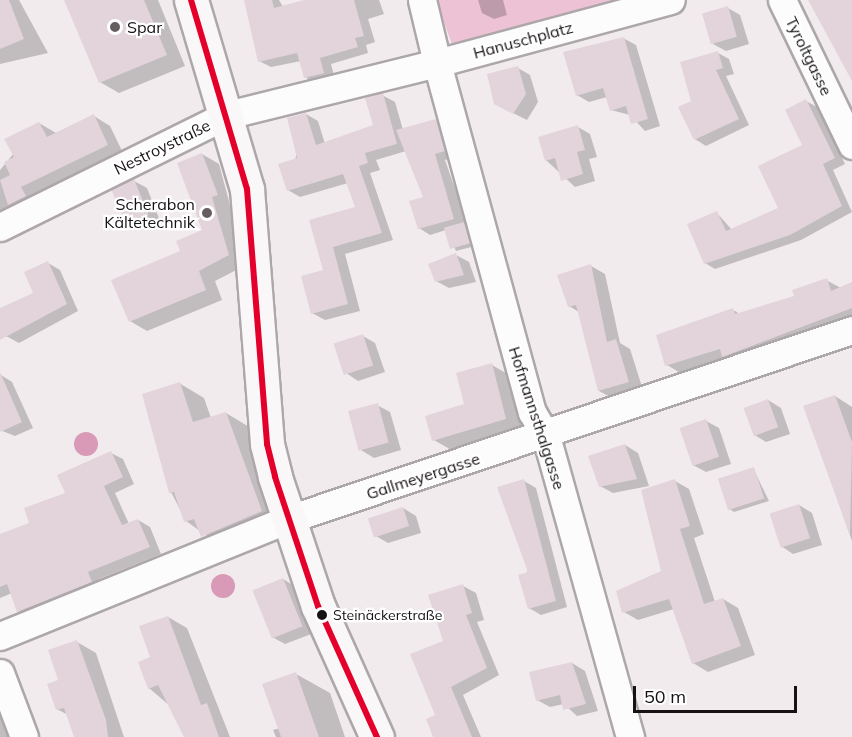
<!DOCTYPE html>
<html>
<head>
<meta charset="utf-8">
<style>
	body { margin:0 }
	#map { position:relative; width:852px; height:737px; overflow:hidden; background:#f2ebee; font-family:Mulish,sans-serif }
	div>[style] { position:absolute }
	.green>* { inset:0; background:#eec2d5 }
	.water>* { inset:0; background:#d99ab7 }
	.round { border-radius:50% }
	.shadow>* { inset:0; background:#0003 }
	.building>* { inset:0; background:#e2d4da; transform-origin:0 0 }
	.roads { filter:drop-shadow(2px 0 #ada7aa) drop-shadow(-2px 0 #ada7aa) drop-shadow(0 2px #ada7aa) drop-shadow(0 -2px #ada7aa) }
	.street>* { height:27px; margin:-13.5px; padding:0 13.5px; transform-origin:13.5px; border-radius:13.5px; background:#fdfcfc }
	.secondary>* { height:33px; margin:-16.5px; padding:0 16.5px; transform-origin:16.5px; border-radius:16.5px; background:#faf7f8 }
	.bus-1>* { height:6px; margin:-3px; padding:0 3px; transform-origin:3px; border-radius:3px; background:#e4002b }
	.dots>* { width:16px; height:16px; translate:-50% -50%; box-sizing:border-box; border:3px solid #fff; border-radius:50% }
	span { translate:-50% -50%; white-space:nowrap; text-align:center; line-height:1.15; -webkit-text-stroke:4.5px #fff; paint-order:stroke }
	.bus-label { font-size:14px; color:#171214 }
	.left { translate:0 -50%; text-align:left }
	.poi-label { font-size:16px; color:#171214 }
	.right { translate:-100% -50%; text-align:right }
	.street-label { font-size:16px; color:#171214 }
	.scale { position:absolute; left:633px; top:686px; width:164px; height:27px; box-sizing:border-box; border:3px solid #171214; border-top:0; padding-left:8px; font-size:18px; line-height:21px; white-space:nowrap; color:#171214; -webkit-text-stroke:4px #fff; paint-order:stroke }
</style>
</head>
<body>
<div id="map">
	<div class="green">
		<i style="clip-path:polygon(436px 0,639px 0,453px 47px)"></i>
	</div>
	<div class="water">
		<i class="round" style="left:74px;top:432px;width:24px;height:24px"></i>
		<i class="round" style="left:211px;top:574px;width:24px;height:24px"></i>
	</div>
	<div class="shadow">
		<i style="clip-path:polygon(0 0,19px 0,48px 53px,0 64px)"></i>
		<i style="clip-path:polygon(65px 0,158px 0,185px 66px,119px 93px,100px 82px)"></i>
		<i style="clip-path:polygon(250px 0,279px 0,283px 7px,309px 0,379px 0,384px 14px,368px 19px,375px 42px,366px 45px,368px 53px,331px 64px,335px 79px,317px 84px,305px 77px,301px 61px,271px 67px,259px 61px)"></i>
		<i style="clip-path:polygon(478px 0,503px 0,507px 15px,494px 19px,482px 13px)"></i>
		<i style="clip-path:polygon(728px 8px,740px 15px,749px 44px,726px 51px,713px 44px)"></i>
		<i style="clip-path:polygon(623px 38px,636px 45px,660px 126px,645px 131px,630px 115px,611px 110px,607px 97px,589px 102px,577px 95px)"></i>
		<i style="clip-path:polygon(718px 53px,729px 59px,734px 74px,726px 76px,749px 125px,706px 146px,695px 139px,693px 102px)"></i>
		<i style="clip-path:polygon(518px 68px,530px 75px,538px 102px,527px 120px,509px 111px)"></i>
		<i style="clip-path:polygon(382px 95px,395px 102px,403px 130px,436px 121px,447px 127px,455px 157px,445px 160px,475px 246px,456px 251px,446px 230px,430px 235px,419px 228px,426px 198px,406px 151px,376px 160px,380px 170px,370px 173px,393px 240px,345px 254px,360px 311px,325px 320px,312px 313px,325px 271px,310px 221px,357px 208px,348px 183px,300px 197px,288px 190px,306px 114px,318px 121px,325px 144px,375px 126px)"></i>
		<i style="clip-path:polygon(806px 101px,817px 107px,845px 164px,833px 170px,852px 212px,801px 240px,715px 269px,705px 263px,717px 213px,732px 230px,780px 209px,804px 146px)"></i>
		<i style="clip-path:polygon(94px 116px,110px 126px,124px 155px,0 214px,0 170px,39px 123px,56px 133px)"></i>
		<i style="clip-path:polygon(578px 127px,590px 134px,597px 157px,589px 159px,595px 181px,575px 187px,546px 160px)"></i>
		<i style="clip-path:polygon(202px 154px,219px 164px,246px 265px,215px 281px,222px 300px,147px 331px,130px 321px,204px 231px)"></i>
		<i style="clip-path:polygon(134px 181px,147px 188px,160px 221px,139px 230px,126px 222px)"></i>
		<i style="clip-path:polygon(456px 255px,469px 262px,476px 282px,449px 288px,436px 281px)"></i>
		<i style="clip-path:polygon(48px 263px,60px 270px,78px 311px,19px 343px,6px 336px,0 309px,35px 293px)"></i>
		<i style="clip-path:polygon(591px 266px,605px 274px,620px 343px,630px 349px,643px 390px,614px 399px,599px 391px,579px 312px,569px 306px)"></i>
		<i style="clip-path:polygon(826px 280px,841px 288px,852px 284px,852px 322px,682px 374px,667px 365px,733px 310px,740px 314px,796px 297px)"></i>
		<i style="clip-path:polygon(363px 336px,375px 343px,385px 372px,358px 381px,346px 373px)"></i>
		<i style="clip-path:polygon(492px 365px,511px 376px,525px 429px,453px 451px,434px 440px,466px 405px)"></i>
		<i style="clip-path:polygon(1px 375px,12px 382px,33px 428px,15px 436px,0 430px)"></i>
		<i style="clip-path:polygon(179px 383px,204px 398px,211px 418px,226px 413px,251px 428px,286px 525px,228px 551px,186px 521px,171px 492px)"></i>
		<i style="clip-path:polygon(835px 396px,852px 407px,852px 541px,805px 407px)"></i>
		<i style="clip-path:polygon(768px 400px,781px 408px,790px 434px,766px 442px,753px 434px)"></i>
		<i style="clip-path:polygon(377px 405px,390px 412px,401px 450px,374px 458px,361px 450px)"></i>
		<i style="clip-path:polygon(706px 421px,719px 428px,731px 464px,706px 472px,693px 465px)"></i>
		<i style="clip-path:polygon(625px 445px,638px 453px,649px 486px,613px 493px,600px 486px)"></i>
		<i style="clip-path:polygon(111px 453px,123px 459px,134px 484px,115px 493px,129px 524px,138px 520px,150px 527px,161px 554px,99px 579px,103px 588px,30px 618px,18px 611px,12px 593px,0 598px,0 536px,31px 524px)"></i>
		<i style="clip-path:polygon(753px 468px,769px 501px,734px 512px,728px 508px)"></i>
		<i style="clip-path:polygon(524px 481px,536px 488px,567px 607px,541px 615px,529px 608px)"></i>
		<i style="clip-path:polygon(675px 481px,689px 489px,704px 534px,694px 538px,715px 602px,723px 599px,738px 608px,755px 655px,708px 672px,693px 663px,674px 609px,638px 620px,624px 612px,662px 572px)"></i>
		<i style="clip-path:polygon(799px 505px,812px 513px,822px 545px,793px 554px,781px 546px)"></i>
		<i style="clip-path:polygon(403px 508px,416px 516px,421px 533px,388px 543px,376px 536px)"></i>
		<i style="clip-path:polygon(283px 579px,296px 587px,314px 633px,285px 644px,272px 637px)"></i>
		<i style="clip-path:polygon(463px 586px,476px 593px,484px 620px,477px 622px,499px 675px,463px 695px,481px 737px,435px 737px,445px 641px)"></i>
		<i style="clip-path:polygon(168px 617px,187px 628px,230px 737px,186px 737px,177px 712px,149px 688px,152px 658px)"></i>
		<i style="clip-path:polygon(77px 642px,96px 653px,124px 737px,76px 737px,68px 715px,57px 709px,60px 681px)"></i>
		<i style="clip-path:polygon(572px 663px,585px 671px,598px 711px,577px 716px,564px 704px,550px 707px,537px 700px)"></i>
		<i style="clip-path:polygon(296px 674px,330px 693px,345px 737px,276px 737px,273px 730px,280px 728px)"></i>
		<i style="clip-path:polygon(0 707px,12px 737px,0 737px)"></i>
	</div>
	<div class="building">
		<i style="clip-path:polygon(0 0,9px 0,24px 39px,0 49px)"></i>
		<i style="clip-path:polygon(64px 0,144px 0,167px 55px,99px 83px)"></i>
		<i style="clip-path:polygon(244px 0,272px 0,274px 8px,304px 0,354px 0,364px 36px,355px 38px,358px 47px,320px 58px,324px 73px,304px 78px,297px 53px,258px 62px)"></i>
		<i style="clip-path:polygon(808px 0,852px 0,852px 81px)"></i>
		<i style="left:728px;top:6px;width:32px;height:27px;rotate:74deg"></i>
		<i style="clip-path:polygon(624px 37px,648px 119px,631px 124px,626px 106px,610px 111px,603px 88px,576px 96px,563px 52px)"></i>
		<i style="clip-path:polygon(718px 51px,723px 68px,716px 70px,739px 119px,694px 140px,678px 107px,691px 101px,680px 62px)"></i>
		<i style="clip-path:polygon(518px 66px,526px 94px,513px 114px,494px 104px,487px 74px)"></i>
		<i style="clip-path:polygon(383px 93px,397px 144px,365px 153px,368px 163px,359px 166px,382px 233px,333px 247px,348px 304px,311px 314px,301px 276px,323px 270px,309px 220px,355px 207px,343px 174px,287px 191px,278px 164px,297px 158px,287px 118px,306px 113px,316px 145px,373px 125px,365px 98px)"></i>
		<i style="clip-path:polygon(806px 99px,835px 158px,823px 164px,842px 206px,790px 235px,704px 264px,687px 224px,717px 211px,726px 231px,778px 208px,758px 166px,802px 145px,785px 110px)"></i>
		<i style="clip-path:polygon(94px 114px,108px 145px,21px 187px,26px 196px,8px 205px,0 180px,10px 175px,4px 162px,14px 157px,4px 139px,39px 122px,47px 137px)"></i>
		<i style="clip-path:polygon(436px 119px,445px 151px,435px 154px,454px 219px,418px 229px,409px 201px,423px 197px,396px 130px)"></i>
		<i style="clip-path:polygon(578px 125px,585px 150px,577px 152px,583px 174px,561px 181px,555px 158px,545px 161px,538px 137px)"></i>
		<i style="clip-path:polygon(202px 153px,218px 195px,212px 197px,229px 255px,199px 271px,206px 290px,129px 322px,111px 280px,180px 251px,176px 241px,202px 230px,177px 163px)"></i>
		<i style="left:134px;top:179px;width:38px;height:25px;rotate:68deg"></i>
		<i style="left:464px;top:222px;width:22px;height:21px;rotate:74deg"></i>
		<i style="clip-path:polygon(456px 253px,464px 275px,435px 282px,428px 264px)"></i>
		<i style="clip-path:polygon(48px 261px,67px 304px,0 340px,0 308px,33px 293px,24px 272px)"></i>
		<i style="clip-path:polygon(591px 264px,607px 342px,616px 339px,629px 382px,598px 391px,576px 305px,568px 307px,557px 275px)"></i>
		<i style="clip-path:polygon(827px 278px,831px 291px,852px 282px,852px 308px,722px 357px,720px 349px,665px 366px,656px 335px,733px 308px,735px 314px,794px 296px,792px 290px)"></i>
		<i style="left:363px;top:334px;width:33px;height:31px;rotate:72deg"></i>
		<i style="clip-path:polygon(492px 363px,506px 419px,432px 441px,425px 416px,464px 404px,456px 373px)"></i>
		<i style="clip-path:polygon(0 372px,22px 422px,0 432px)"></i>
		<i style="clip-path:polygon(180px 382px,193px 422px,226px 412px,262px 511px,201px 537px,194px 519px,184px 522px,174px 492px,169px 493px,142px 394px)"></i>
		<i style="clip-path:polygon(835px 395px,852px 442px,850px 535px,803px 406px)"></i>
		<i style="left:768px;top:399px;width:30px;height:26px;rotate:70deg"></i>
		<i style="left:378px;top:403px;width:41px;height:31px;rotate:75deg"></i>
		<i style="left:706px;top:419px;width:40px;height:28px;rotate:71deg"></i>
		<i style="clip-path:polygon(625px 444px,637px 479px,599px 487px,588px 456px)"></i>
		<i style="clip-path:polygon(111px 451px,123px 477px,104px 486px,122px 525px,138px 519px,150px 547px,88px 572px,92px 582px,17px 612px,7px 584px,0 587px,0 534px,29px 523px,24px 508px,65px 493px,57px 475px)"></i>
		<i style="left:754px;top:467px;width:33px;height:38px;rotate:72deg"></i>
		<i style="clip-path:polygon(524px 479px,556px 601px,528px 609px,518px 575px,528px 572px,497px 487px)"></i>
		<i style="clip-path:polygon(675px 479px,690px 526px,680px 529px,704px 604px,723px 598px,741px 646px,692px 664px,669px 599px,622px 613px,616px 591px,661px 571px,641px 490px)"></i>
		<i style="left:799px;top:504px;width:36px;height:31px;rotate:72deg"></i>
		<i style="left:403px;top:507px;width:20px;height:37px;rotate:72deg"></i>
		<i style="left:283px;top:578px;width:52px;height:33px;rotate:68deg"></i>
		<i style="clip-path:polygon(463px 584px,472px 613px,466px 615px,487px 668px,451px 687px,472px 737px,433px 737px,426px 719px,435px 715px,410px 654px,443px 641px,428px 595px)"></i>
		<i style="clip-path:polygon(168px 616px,201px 705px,207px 703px,219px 737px,184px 737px,158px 685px,148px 689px,138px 662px,150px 657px,139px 626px)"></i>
		<i style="clip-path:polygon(77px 640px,106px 720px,108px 737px,74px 737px,64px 708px,56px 710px,47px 684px,58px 680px,48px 650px)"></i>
		<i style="clip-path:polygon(572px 662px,586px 704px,563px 710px,560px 695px,536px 701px,529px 672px)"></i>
		<i style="clip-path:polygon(296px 672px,319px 737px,281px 737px,262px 684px)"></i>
	</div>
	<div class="roads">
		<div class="street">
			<i style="left:422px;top:0;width:65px;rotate:76.6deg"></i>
			<i style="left:437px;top:63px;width:242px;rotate:-15.1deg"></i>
			<i style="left:782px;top:0;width:161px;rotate:64.2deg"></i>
			<i style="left:0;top:227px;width:253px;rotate:-26.3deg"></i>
			<i style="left:227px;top:115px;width:216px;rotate:-13.9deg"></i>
			<i style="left:437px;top:63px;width:362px;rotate:74.8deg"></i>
			<i style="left:532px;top:412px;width:28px;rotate:60deg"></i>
			<i style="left:546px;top:436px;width:313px;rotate:74.4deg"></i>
			<i style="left:0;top:636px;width:309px;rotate:-22.1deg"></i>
			<i style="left:286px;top:520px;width:597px;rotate:-18.56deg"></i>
			<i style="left:0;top:673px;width:68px;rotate:69.4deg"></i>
		</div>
		<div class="secondary">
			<i style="left:191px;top:0;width:197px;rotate:73.5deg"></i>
			<i style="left:247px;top:189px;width:256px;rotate:85.5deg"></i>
			<i style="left:267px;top:444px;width:34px;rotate:76deg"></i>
			<i style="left:275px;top:477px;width:136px;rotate:71.6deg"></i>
			<i style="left:318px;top:606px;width:144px;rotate:65.8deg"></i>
		</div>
	</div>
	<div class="bus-1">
		<i style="left:191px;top:0;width:197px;rotate:73.5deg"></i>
		<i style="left:247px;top:189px;width:256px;rotate:85.5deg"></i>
		<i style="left:267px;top:444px;width:34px;rotate:76deg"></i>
		<i style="left:275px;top:477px;width:136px;rotate:71.6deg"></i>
		<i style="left:318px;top:606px;width:144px;rotate:65.8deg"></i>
	</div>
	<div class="dots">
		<i style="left:115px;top:27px;background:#645e60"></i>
		<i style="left:207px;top:213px;background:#645e60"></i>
		<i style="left:322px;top:615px;background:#171214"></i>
	</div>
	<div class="bus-label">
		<span class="left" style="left:333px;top:615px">Steinäckerstraße</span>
	</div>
	<div class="poi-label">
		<span class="left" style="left:127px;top:27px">Spar</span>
		<span class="right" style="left:195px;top:213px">Scherabon<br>Kältetechnik</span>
	</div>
	<div class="street-label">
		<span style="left:523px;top:40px;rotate:-15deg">Hanuschplatz</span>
		<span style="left:809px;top:56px;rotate:64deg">Tyroltgasse</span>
		<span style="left:162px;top:147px;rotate:-26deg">Nestroystraße</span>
		<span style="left:537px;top:418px;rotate:72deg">Hofmannsthalgasse</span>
		<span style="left:423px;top:476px;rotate:-18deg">Gallmeyergasse</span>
	</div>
	<div class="scale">50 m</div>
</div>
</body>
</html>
